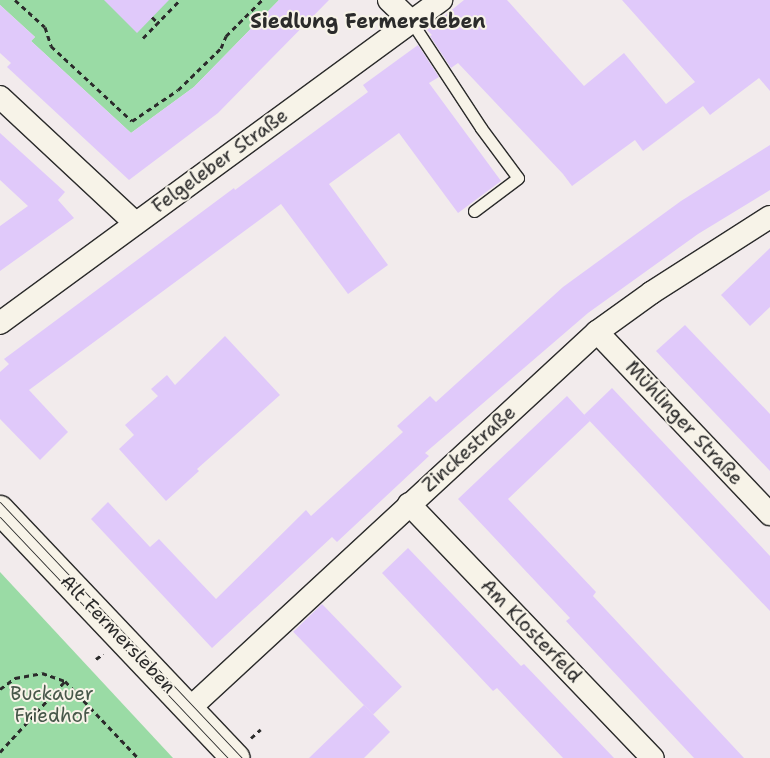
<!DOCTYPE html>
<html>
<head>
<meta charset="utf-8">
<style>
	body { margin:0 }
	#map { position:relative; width:770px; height:758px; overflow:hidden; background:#f2ebec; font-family:"Shantell Sans",sans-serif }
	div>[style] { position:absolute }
	.green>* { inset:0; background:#9adba5 }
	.building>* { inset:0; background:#e0c9fa; transform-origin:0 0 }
	.path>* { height:3px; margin-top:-1.5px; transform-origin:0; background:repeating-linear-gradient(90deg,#2b2b2b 0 5px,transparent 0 9px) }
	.roads { filter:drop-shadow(1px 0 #2b2b2b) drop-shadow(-1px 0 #2b2b2b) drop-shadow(0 1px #2b2b2b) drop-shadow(0 -1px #2b2b2b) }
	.service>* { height:11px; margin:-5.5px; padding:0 5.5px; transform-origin:5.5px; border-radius:5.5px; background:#f7f3e8 }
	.minor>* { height:22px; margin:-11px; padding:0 11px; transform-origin:11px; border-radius:11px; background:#f7f3e8 }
	.secondary>* { height:28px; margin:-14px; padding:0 14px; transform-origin:14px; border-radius:14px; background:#f7f3e8 }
	.tram>* { height:1px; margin:-0.5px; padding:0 0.5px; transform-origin:0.5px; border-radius:0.5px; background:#2b2b2b }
	span { translate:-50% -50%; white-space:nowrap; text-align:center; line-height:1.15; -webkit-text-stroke:4px #f7f3e8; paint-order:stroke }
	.street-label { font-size:19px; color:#2b2b2b }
	.park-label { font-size:19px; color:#47574a }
	.neighbourhood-label { font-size:20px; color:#2b2b2b; font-weight:700 }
</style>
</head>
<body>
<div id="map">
	<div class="green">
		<i style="clip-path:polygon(0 0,279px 0,194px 87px,131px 133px,31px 41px,35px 37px,0 5px)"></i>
		<i style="clip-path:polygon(0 572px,173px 758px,0 758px)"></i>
	</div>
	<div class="building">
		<i style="clip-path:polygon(104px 0,169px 0,137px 33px)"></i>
		<i style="clip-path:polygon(279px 0,329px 0,218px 113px,129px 180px,7px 67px,11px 63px,0 53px,0 5px,35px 37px,31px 41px,131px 133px,194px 87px)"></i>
		<i style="clip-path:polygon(464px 0,507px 0,584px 86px,624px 53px,666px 104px,695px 82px,622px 0,770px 0,770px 91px,759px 78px,710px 115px,703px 106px,643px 151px,635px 140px,572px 186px,563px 174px,458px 63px,451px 68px,430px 36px,432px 35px,427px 30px)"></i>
		<i style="clip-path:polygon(418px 45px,439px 77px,429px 83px,501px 181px,458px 213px,399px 133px,329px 184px,388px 265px,348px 294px,281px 204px,29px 390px,68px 432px,40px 460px,0 419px,0 372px,9px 364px,4px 359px,234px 188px,235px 190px,368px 92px,363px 85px)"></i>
		<i style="clip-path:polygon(0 133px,65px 192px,58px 200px,74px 218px,0 271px,0 226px,28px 206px,0 180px)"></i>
		<i style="clip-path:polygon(770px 145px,770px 190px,698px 234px,588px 313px,425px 453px,429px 456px,337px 542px,332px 537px,212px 648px,91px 519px,108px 502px,150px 547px,159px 539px,216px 599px,306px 510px,311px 516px,403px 432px,397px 426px,430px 396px,436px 402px,563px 287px,681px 201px)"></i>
		<i style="clip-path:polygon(770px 248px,770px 307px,750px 326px,721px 295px)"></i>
		<i style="clip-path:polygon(685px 325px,770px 414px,770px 471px,656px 351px)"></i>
		<i style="clip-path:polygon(225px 336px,280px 395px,197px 469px,199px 471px,166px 501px,119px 449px,134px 435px,125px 425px,158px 396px,151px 389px,167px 375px,175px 385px)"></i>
		<i style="clip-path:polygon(612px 388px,770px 556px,770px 611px,584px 415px)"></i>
		<i style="clip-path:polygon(567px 396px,590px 421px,508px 499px,596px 592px,593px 596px,744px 758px,694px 758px,566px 621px,570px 618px,458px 499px)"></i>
		<i style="clip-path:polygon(408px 548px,521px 666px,524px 664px,614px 758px,563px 758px,497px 688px,493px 691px,382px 573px)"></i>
		<i style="left:322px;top:604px;width:115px;height:40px;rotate:46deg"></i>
		<i style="clip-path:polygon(364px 705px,390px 732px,364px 758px,309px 758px)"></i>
	</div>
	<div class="path">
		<i style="left:15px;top:0;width:40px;rotate:42deg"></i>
		<i style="left:45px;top:27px;width:20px;rotate:72deg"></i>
		<i style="left:51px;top:46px;width:110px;rotate:42.8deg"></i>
		<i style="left:132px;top:121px;width:55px;rotate:-34deg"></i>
		<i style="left:178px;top:90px;width:60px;rotate:-44.3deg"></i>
		<i style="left:221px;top:48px;width:13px;rotate:-67deg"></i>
		<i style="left:226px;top:36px;width:51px;rotate:-45deg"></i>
		<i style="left:152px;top:17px;width:8px;rotate:45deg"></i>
		<i style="left:143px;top:38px;width:53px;rotate:-45.8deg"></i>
		<i style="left:96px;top:659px;width:9px;rotate:-36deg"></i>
		<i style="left:0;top:689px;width:19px;rotate:-36deg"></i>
		<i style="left:15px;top:678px;width:27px;rotate:-10deg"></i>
		<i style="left:42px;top:673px;width:24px;rotate:19deg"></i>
		<i style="left:251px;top:738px;width:13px;rotate:-42deg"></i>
		<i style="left:0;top:752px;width:96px;rotate:-47.5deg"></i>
		<i style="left:65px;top:681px;width:106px;rotate:46.5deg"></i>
	</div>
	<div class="roads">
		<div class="service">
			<i style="left:411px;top:21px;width:128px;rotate:56.8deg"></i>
			<i style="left:481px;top:128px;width:62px;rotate:53.5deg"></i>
			<i style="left:518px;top:178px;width:55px;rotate:143.1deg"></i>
		</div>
		<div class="minor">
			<i style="left:389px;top:0;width:30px;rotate:44deg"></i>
			<i style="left:0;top:97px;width:185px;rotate:43deg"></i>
			<i style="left:0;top:323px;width:547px;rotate:-36.22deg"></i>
			<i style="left:597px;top:332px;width:251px;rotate:46.5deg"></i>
			<i style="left:409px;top:504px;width:352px;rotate:46.2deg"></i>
			<i style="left:189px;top:709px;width:556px;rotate:-42.74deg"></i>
			<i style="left:597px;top:332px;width:67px;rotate:-35.8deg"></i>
			<i style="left:651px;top:293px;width:141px;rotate:-32.6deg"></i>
		</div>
		<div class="secondary">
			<i style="left:0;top:510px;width:342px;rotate:46.5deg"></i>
		</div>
	</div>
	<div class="tram">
		<i style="left:0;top:502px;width:352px;rotate:46.6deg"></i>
		<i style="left:0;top:517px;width:332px;rotate:46.6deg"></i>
	</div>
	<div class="street-label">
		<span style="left:220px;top:161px;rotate:-36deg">Felgeleber Straße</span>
		<span style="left:684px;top:423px;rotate:47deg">Mühlinger Straße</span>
		<span style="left:469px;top:449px;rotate:-42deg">Zinckestraße</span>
		<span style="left:531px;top:631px;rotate:46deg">Am Klosterfeld</span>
		<span style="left:118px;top:634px;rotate:46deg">Alt Fermersleben</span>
	</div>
	<div class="park-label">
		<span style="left:52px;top:705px">Buckauer<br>Friedhof</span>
	</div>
	<div class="neighbourhood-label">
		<span style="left:368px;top:21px">Siedlung Fermersleben</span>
	</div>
</div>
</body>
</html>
